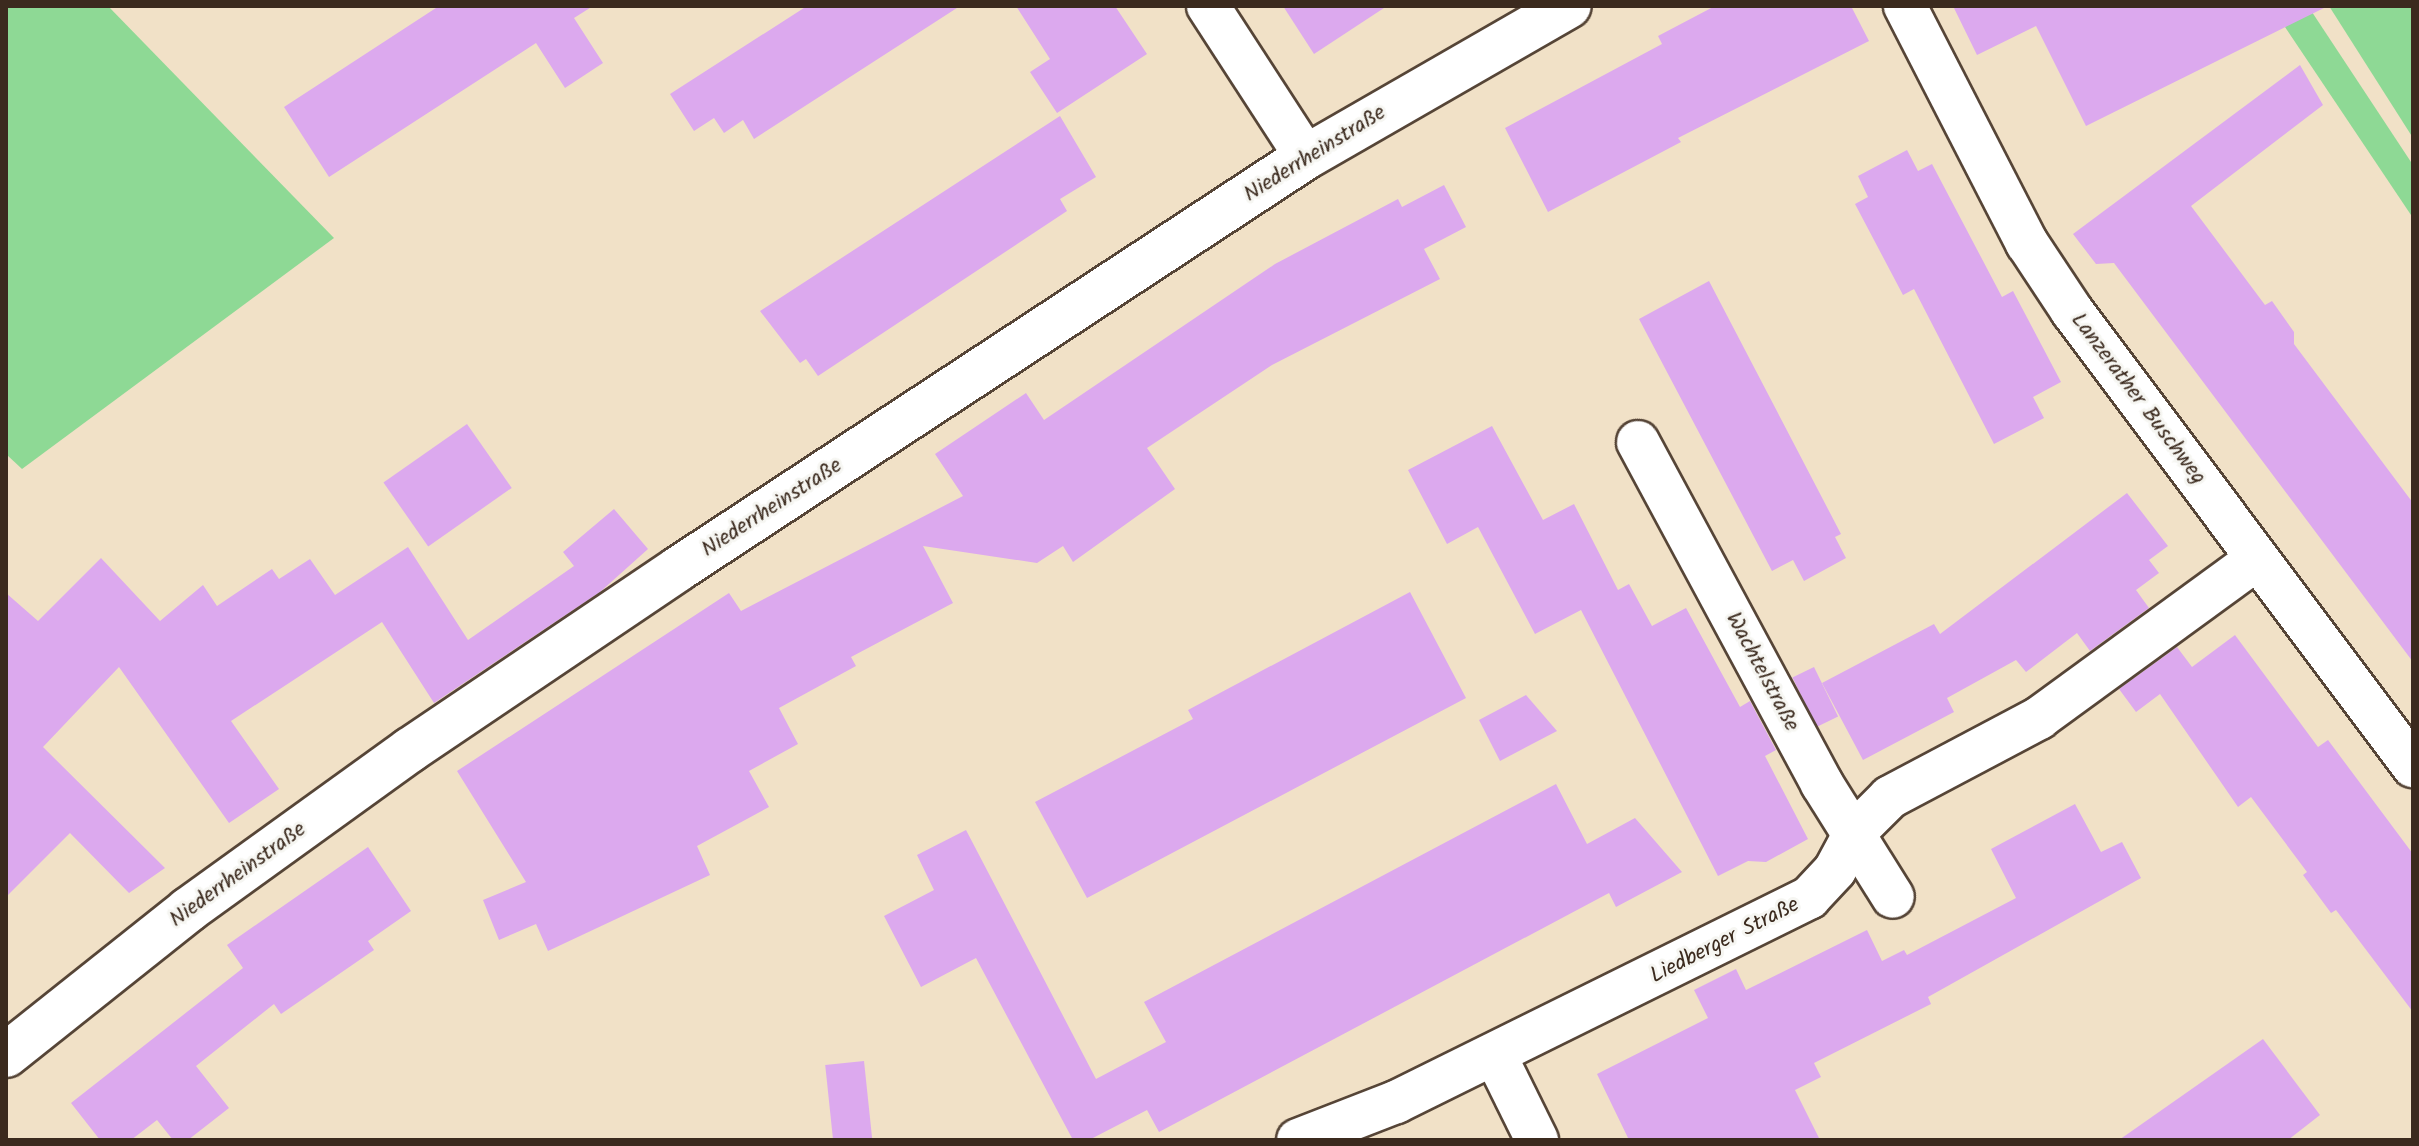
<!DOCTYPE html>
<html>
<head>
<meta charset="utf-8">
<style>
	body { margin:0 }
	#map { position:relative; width:2419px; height:1146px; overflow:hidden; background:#f1e1c7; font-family:Kalam,sans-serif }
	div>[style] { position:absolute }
	.green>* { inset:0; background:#8ed995 }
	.building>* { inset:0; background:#dca9ee; transform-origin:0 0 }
	.roads { filter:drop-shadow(2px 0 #564537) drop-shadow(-2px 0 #564537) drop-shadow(0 2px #564537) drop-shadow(0 -2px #564537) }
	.minor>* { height:42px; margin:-21px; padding:0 21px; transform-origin:21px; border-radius:21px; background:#fff }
	.secondary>* { height:44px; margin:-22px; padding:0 22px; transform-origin:22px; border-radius:22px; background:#fff }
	span { translate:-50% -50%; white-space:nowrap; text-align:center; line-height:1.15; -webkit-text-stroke:6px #f6f6f2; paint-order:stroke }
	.street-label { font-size:22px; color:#3b2a1e }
	.frame { position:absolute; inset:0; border:8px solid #3b2a1e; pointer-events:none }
</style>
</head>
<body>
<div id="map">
	<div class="green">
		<i style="clip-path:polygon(6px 6px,108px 6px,334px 238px,22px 469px,6px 454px)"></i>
		<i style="clip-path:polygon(2271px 6px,2308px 6px,2413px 165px,2413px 218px)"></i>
		<i style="clip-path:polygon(2329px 6px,2413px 6px,2413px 138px)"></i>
	</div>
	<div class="building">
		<i style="clip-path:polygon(439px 6px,593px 6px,574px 18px,603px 63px,565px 88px,536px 43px,329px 177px,284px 107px)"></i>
		<i style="clip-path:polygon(807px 6px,960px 6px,754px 139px,743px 120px,724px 133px,714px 118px,694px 131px,670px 94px)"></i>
		<i style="clip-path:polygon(1016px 6px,1115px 6px,1147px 54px,1057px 113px,1030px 72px,1050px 59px)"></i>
		<i style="clip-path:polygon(1283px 6px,1387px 6px,1314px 54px)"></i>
		<i style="clip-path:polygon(1715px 6px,1851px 6px,1869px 41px,1678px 138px,1681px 142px,1548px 212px,1505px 128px,1662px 44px,1658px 36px)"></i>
		<i style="clip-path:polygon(1953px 6px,2328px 6px,2086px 126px,2036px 26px,1977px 55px)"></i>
		<i style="clip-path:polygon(2300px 65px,2323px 105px,2191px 206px,2265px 305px,2272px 301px,2294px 332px,2294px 344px,2413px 503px,2413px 662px,2114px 263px,2096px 264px,2073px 234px)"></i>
		<i style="clip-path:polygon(1060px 116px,1096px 177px,1060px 199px,1067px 211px,818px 376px,806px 359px,800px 363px,760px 311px)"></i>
		<i style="clip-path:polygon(1907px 150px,1918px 171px,1932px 164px,2002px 297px,2013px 291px,2061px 382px,2033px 397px,2044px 418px,1994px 444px,1914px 289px,1903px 295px,1855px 204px,1868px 197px,1858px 176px)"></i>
		<i style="clip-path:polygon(1444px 185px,1466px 227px,1424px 249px,1440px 279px,1272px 365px,1147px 448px,1175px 489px,1073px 562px,1063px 546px,1037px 563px,923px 546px,953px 603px,851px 657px,856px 666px,779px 708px,798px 744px,749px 771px,769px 807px,697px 846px,710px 875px,548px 951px,536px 924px,499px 940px,483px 900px,526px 882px,457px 771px,729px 593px,741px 611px,963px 496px,935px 454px,1026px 393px,1044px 420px,1275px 264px,1398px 199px,1402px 207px)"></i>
		<i style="clip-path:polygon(1709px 281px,1841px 534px,1835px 537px,1846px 558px,1804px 581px,1793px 560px,1772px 571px,1639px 319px)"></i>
		<i style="left:467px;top:424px;width:78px;height:102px;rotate:55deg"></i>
		<i style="clip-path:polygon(1492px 426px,1543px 520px,1574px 504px,1618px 590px,1629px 584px,1652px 626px,1686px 608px,1740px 707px,1750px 701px,1776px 750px,1765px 756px,1808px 839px,1766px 862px,1748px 861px,1718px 876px,1581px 610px,1535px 634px,1478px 527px,1447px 544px,1408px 470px)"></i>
		<i style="clip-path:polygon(2127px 493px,2168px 546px,2149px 560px,2159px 573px,2136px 590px,2149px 608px,2090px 651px,2077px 633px,2026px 672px,2016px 660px,1947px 698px,1954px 712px,1863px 760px,1822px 683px,1934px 624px,1940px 634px)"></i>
		<i style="clip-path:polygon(614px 509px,648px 549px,600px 592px,434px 703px,382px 622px,231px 721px,279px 789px,229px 823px,119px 667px,43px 747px,165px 868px,129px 893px,70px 833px,6px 897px,6px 593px,38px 621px,101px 558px,160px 621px,203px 585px,217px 606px,272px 569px,279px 579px,310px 559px,335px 595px,408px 547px,468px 640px,574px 566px,563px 552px)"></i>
		<i style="clip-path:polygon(1410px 592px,1466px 698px,1087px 898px,1035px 802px,1193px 719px,1188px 710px)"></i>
		<i style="clip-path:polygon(2235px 635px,2318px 747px,2328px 740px,2413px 854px,2413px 1012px,2336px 910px,2331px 913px,2303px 875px,2307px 872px,2251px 797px,2238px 807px,2160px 694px,2136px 712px,2119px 689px,2177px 647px,2192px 667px)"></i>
		<i style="left:1814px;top:667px;width:55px;height:24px;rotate:64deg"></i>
		<i style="clip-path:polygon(1526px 695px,1557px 731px,1500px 761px,1479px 720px)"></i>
		<i style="clip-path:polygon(1556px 784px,1587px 844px,1635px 818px,1682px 872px,1616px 907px,1609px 893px,1159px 1132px,1147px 1110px,1089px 1140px,1073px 1140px,976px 958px,921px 987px,884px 916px,934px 890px,917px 855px,966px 830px,1096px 1079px,1166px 1042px,1144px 1002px)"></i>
		<i style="clip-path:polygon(2075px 804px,2101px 852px,2122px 842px,2141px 878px,1928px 997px,1931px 1004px,1814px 1063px,1821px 1077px,1795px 1090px,1820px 1140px,1629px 1140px,1597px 1074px,1708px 1018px,1694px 990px,1736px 969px,1746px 990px,1867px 930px,1882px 961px,1904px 950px,1907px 955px,2016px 898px,1991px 849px)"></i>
		<i style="clip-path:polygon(368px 847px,411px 911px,368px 941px,374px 950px,281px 1014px,274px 1004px,196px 1066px,229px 1108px,188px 1140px,173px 1140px,157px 1120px,131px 1140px,100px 1140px,71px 1103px,243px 968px,227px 945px)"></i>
		<i style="clip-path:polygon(2263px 1039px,2320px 1115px,2288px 1140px,2119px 1140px)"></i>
		<i style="left:864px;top:1061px;width:80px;height:39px;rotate:84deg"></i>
	</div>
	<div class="roads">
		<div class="minor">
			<i style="left:1208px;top:6px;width:180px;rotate:57deg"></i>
			<i style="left:1905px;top:6px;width:267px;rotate:62.8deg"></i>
			<i style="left:2027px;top:243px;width:82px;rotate:56.5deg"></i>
			<i style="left:2072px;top:311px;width:569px;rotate:53.15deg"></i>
			<i style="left:1638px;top:442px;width:388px;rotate:61.7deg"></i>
			<i style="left:1822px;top:784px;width:133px;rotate:57.9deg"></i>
			<i style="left:1495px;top:1055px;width:95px;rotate:63.7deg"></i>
			<i style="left:1298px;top:1140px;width:105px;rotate:-21.2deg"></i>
			<i style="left:1396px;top:1102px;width:461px;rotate:-26.3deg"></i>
			<i style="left:1809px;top:898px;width:38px;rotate:-47deg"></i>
			<i style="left:1835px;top:870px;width:44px;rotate:-61.7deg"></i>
			<i style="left:1856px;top:831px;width:48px;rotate:-45deg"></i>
			<i style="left:1890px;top:797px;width:169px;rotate:-27.9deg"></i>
			<i style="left:2039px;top:718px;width:270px;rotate:-36.1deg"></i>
		</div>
		<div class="secondary">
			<i style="left:6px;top:1055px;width:233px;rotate:-38.5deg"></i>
			<i style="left:188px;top:910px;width:274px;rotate:-35.8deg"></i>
			<i style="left:410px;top:750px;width:323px;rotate:-34deg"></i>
			<i style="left:678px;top:569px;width:751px;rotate:-33.27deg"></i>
			<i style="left:1306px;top:157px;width:303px;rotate:-29.9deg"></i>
		</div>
	</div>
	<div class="street-label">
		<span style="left:1315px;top:154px;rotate:-32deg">Niederrheinstraße</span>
		<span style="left:2138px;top:399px;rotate:53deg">Lanzerather Buschweg</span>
		<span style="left:772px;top:508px;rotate:-33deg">Niederrheinstraße</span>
		<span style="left:1762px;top:672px;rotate:62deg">Wachtelstraße</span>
		<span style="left:238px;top:875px;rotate:-36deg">Niederrheinstraße</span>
		<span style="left:1725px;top:941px;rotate:-27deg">Liedberger Straße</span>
	</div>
	<div class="frame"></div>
</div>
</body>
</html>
